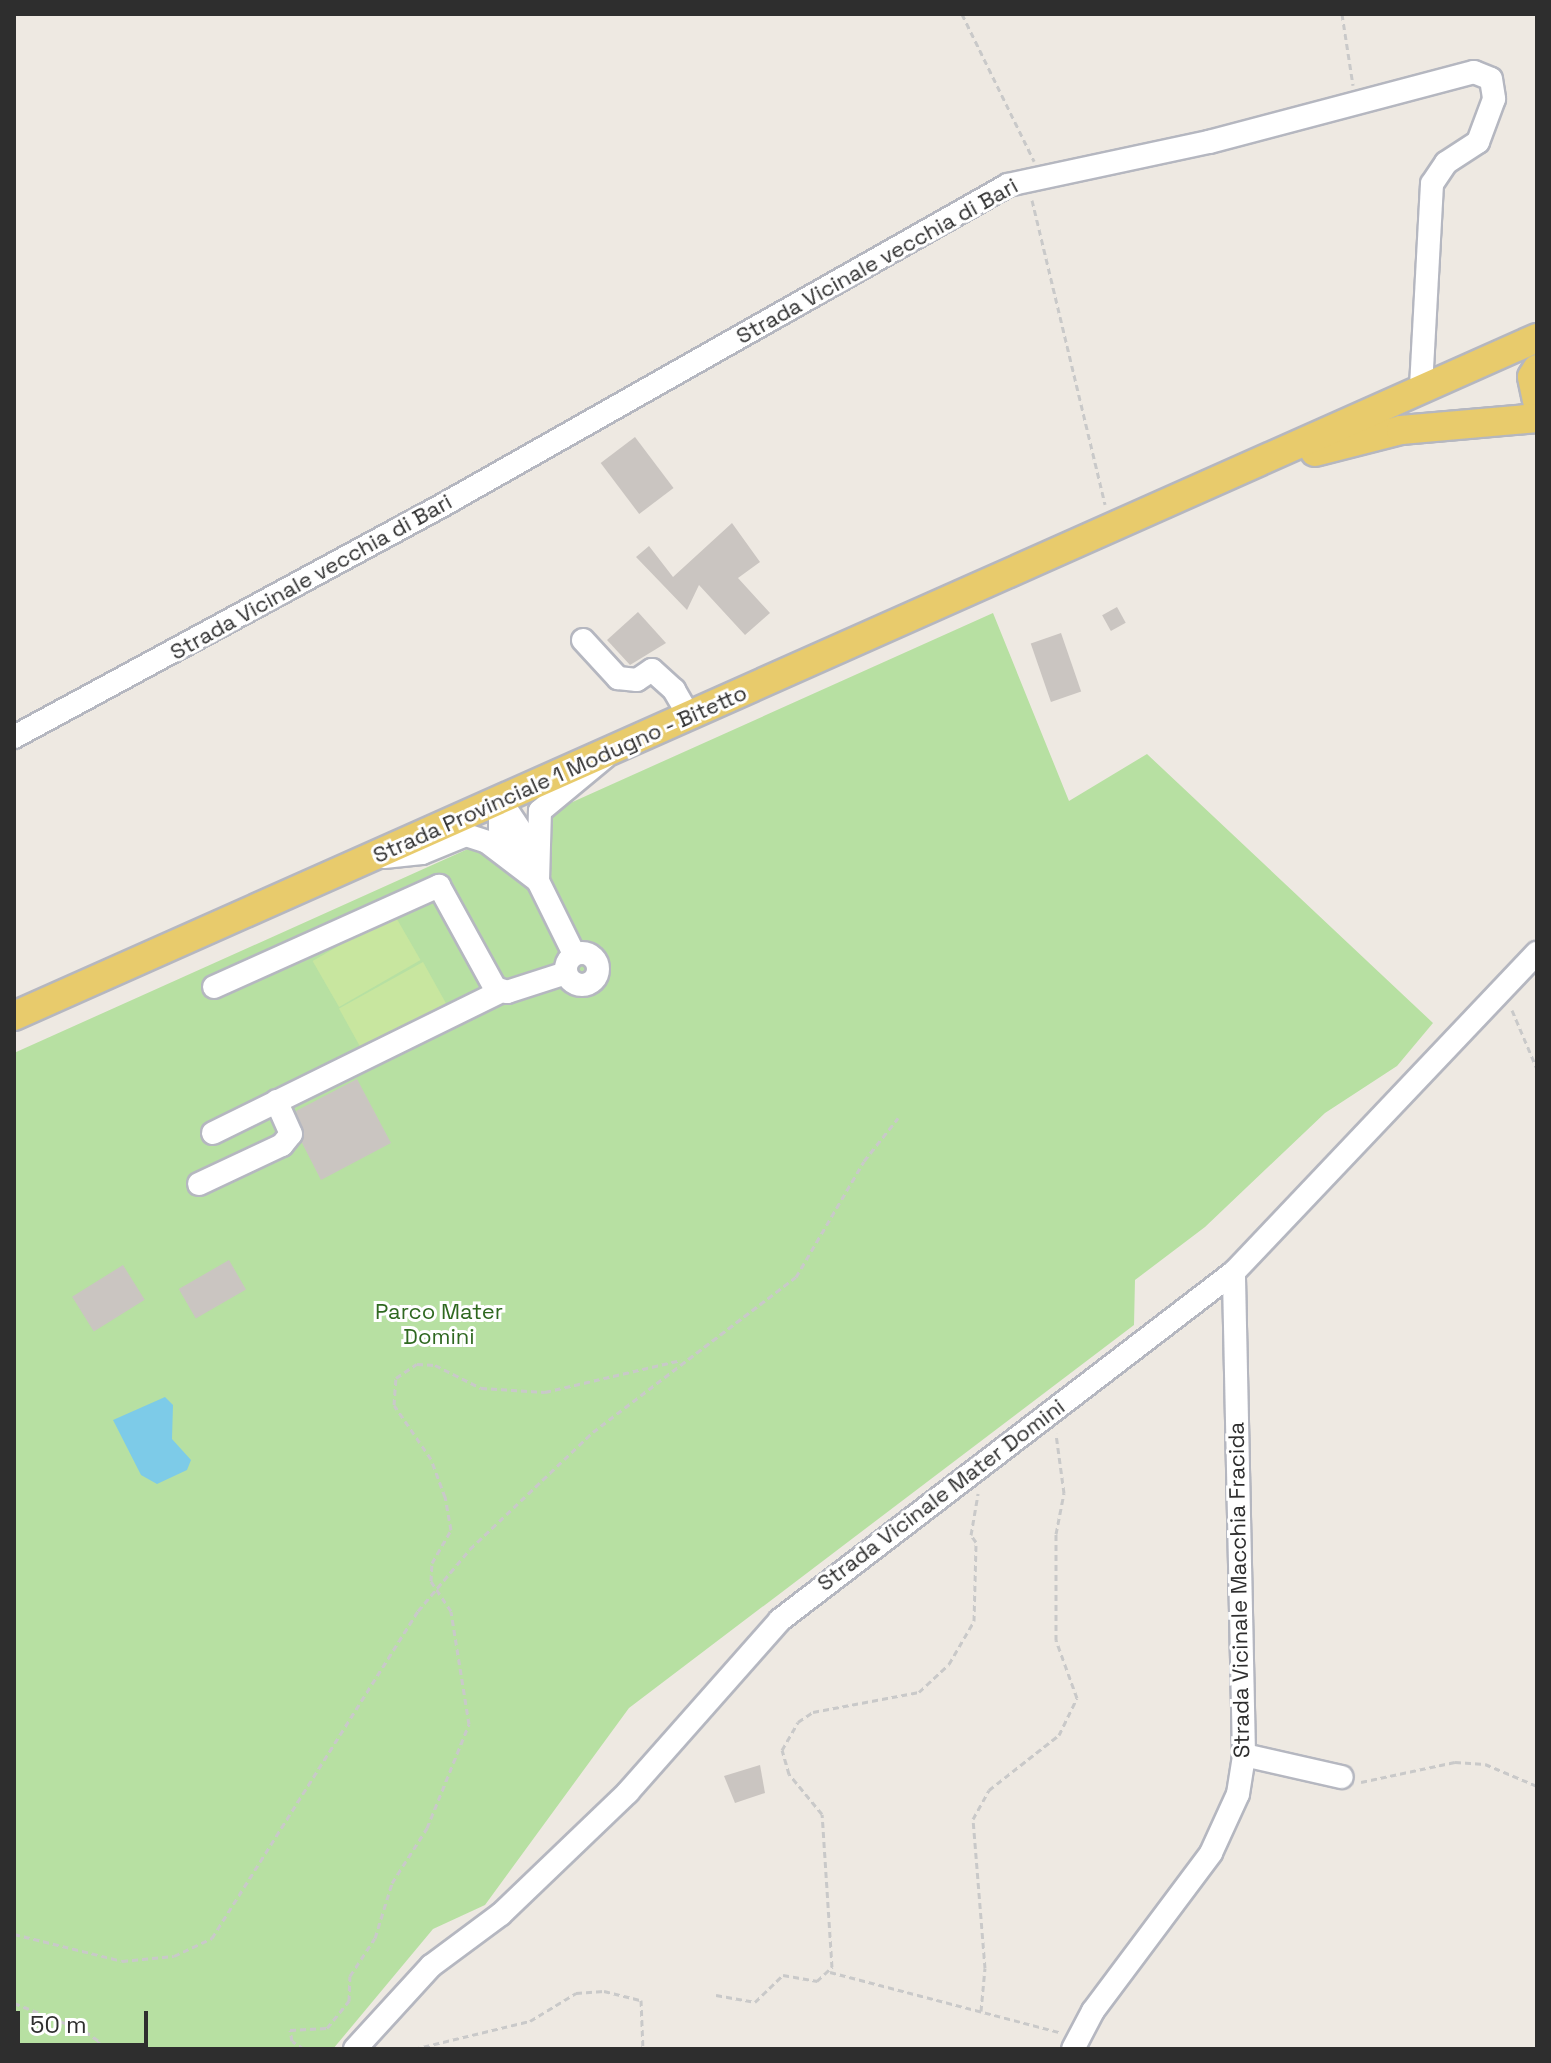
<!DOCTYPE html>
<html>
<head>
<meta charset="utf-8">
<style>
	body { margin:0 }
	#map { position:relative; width:1551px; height:2063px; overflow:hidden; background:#eee9e2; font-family:"Space Grotesk",sans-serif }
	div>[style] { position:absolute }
	.green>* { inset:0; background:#b7e0a2 }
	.pitch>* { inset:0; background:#c8e69f; transform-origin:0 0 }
	.water>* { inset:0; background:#7dcbe8 }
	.building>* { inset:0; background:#cac5c1; transform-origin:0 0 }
	.path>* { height:3px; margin-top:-1.5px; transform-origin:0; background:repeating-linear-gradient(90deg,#c9c9c9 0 6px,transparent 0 10px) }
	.roads { filter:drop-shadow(2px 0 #b5b7c0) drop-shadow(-2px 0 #b5b7c0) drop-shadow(0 2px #b5b7c0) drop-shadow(0 -2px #b5b7c0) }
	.minor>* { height:22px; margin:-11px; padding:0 11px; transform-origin:11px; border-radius:11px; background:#fff }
	.minor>.ring { margin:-11px; padding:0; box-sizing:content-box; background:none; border:22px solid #fff; border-radius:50% }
	.major>* { height:28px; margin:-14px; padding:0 14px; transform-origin:14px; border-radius:14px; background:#e8cb6c }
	span { translate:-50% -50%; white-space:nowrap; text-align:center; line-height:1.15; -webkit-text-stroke:6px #fff; paint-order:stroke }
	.street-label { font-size:22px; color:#2e2e2e }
	.park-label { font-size:22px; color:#2f6820 }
	.frame { position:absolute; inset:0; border:16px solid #2e2e2e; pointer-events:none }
	.scale { position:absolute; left:16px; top:2011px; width:132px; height:36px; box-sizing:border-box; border:4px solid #2e2e2e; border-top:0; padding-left:10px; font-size:24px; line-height:28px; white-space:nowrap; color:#2e2e2e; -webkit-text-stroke:6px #fff; paint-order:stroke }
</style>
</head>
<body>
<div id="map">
	<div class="green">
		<i style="clip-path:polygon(993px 613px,1069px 801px,1147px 754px,1433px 1023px,1397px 1066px,1325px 1113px,1205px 1227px,1135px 1280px,1134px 1325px,629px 1708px,485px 1905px,433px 1929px,333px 2049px,14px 2049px,14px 1053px)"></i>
	</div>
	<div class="pitch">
		<i style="left:394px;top:914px;width:53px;height:94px;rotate:60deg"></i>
		<i style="left:423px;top:962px;width:47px;height:96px;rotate:61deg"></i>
	</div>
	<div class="water">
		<i style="clip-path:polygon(165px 1397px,173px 1405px,172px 1439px,191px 1460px,187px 1470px,157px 1484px,141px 1475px,113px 1420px)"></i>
	</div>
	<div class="building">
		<i style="left:635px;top:437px;width:64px;height:43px;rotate:53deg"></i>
		<i style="clip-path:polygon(732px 523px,760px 562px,738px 578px,770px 613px,745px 635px,699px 585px,687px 610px,636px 557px,649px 546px,673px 577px)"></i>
		<i style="left:1117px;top:607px;width:18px;height:17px;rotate:61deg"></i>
		<i style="clip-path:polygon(638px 612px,666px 643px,630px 665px,607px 640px)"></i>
		<i style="left:1061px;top:633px;width:62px;height:32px;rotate:71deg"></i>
		<i style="clip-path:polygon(357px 1079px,391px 1143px,321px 1180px,302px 1143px,296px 1111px)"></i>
		<i style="left:229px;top:1260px;width:34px;height:58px;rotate:60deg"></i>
		<i style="left:123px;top:1265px;width:41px;height:60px;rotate:58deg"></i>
		<i style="clip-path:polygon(760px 1765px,765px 1793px,735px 1803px,724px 1776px)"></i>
	</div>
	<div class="path">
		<i style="left:962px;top:14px;width:164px;rotate:63.9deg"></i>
		<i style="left:1342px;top:14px;width:72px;rotate:81.2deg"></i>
		<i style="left:1032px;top:200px;width:313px;rotate:76.5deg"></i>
		<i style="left:1512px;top:1010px;width:64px;rotate:67deg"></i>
		<i style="left:1361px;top:1782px;width:96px;rotate:-12deg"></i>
		<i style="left:1455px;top:1762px;width:30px;rotate:4deg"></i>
		<i style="left:1485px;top:1764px;width:56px;rotate:22.9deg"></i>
		<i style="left:14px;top:1934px;width:111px;rotate:14deg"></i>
		<i style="left:122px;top:1961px;width:52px;rotate:-5.5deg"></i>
		<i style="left:174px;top:1956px;width:42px;rotate:-25.3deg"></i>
		<i style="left:212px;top:1938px;width:386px;rotate:-57.8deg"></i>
		<i style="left:418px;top:1611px;width:81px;rotate:-50deg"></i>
		<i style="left:470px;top:1549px;width:170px;rotate:-43.6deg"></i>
		<i style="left:593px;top:1432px;width:255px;rotate:-37.4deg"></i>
		<i style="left:796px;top:1277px;width:134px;rotate:-59.6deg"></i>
		<i style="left:864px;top:1161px;width:55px;rotate:-51.7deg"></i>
		<i style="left:830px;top:1972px;width:237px;rotate:14.7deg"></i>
		<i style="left:716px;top:1995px;width:40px;rotate:10deg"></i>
		<i style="left:755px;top:2002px;width:39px;rotate:-44deg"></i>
		<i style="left:783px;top:1975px;width:35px;rotate:10deg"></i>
		<i style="left:817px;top:1981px;width:21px;rotate:-43deg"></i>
		<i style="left:832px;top:1967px;width:153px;rotate:-93.7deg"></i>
		<i style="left:822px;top:1814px;width:52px;rotate:-129.5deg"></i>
		<i style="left:789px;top:1774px;width:25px;rotate:-106deg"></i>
		<i style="left:782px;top:1750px;width:32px;rotate:-60deg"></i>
		<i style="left:798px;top:1722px;width:18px;rotate:-34deg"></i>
		<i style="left:813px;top:1712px;width:108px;rotate:-10.7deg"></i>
		<i style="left:919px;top:1692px;width:41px;rotate:-43deg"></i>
		<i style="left:949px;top:1664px;width:50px;rotate:-59.8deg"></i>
		<i style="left:974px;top:1621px;width:79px;rotate:-88.5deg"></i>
		<i style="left:976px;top:1542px;width:9px;rotate:-126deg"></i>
		<i style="left:971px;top:1535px;width:42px;rotate:-80.3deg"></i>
		<i style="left:14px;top:2003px;width:76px;rotate:21.5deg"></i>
		<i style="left:85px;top:2031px;width:17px;rotate:36deg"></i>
		<i style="left:99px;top:2041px;width:8px;rotate:97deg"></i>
		<i style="left:981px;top:2011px;width:43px;rotate:-84.7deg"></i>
		<i style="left:985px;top:1968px;width:149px;rotate:-94.6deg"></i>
		<i style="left:973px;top:1819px;width:33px;rotate:-61deg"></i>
		<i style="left:989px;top:1790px;width:89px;rotate:-38.2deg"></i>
		<i style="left:1059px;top:1735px;width:41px;rotate:-64.1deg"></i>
		<i style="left:1077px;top:1698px;width:62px;rotate:-109.9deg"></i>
		<i style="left:1056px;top:1640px;width:106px;rotate:-90deg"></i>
		<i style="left:1056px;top:1534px;width:42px;rotate:-79deg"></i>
		<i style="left:1064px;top:1493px;width:60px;rotate:-97.7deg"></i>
		<i style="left:304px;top:2049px;width:14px;rotate:-146deg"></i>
		<i style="left:292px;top:2041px;width:11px;rotate:-100deg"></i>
		<i style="left:290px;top:2030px;width:37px;rotate:-3deg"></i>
		<i style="left:327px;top:2028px;width:35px;rotate:-51deg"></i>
		<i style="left:349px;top:2001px;width:25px;rotate:-88deg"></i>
		<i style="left:350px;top:1976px;width:45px;rotate:-56.7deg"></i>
		<i style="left:375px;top:1938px;width:58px;rotate:-72.8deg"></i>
		<i style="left:392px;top:1883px;width:65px;rotate:-57.5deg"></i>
		<i style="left:427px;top:1828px;width:112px;rotate:-68deg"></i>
		<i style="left:469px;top:1724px;width:114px;rotate:-99.1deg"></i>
		<i style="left:451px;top:1611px;width:36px;rotate:-124deg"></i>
		<i style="left:431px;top:1581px;width:18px;rotate:-87deg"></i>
		<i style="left:432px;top:1563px;width:38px;rotate:-60deg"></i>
		<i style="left:451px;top:1530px;width:34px;rotate:-100deg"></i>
		<i style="left:445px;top:1497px;width:40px;rotate:-110.2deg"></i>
		<i style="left:431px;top:1459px;width:65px;rotate:-124.4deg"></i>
		<i style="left:394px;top:1405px;width:27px;rotate:-86deg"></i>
		<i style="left:396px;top:1378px;width:25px;rotate:-34deg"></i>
		<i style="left:417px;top:1364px;width:18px;rotate:3deg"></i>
		<i style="left:435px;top:1365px;width:51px;rotate:26.6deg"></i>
		<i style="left:481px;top:1388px;width:64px;rotate:3.6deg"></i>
		<i style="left:545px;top:1392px;width:140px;rotate:-13.2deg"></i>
		<i style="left:414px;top:2049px;width:119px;rotate:-13.6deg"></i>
		<i style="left:530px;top:2021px;width:54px;rotate:-31.3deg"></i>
		<i style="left:576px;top:1993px;width:28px;rotate:-4deg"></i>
		<i style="left:604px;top:1991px;width:38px;rotate:14deg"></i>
		<i style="left:641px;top:2000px;width:49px;rotate:87.7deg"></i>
	</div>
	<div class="roads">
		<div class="minor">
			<i style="left:583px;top:640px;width:52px;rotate:47.4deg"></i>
			<i style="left:618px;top:678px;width:19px;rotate:6deg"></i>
			<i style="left:637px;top:680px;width:18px;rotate:-34deg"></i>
			<i style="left:652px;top:670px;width:30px;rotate:42deg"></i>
			<i style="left:674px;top:690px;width:30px;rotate:60deg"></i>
			<i style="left:14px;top:737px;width:496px;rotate:-28.4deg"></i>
			<i style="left:450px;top:501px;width:641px;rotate:-29.52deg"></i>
			<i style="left:1008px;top:185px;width:206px;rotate:-12.1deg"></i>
			<i style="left:1209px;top:142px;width:274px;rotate:-14.8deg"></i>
			<i style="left:1474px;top:72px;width:18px;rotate:22deg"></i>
			<i style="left:1491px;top:79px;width:20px;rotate:81deg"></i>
			<i style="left:1494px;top:99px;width:46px;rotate:110.4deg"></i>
			<i style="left:1478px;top:142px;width:38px;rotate:147deg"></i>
			<i style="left:1446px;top:163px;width:25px;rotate:124deg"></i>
			<i style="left:1432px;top:184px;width:204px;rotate:93.1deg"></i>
			<i style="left:500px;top:800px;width:28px;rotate:90deg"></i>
			<i style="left:500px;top:828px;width:34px;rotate:60deg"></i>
			<i style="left:500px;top:800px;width:63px;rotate:56.1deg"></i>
			<i style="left:384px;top:857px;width:38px;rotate:-6deg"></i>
			<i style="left:422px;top:853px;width:48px;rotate:-22.2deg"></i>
			<i style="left:466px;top:835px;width:22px;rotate:18deg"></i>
			<i style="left:487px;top:842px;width:64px;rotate:37.4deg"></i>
			<i style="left:538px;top:881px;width:81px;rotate:63.7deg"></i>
			<i style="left:538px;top:881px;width:70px;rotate:-88.4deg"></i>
			<i style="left:540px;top:811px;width:83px;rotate:-39.6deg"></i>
			<i class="ring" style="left:566px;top:953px;width:10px;height:10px"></i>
			<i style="left:214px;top:987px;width:247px;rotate:-24.2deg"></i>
			<i style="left:439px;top:886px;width:116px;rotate:61.2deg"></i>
			<i style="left:495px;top:988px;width:13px;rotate:18deg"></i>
			<i style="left:507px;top:992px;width:62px;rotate:-17.9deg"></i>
			<i style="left:213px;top:1133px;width:322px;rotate:-26.2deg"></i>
			<i style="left:199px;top:1184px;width:92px;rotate:-25.2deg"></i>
			<i style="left:282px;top:1145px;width:14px;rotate:-51deg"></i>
			<i style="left:291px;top:1134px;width:36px;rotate:-114deg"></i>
			<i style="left:1244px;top:1755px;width:100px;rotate:12.7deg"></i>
			<i style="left:355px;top:2049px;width:113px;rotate:-47.5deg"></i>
			<i style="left:431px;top:1966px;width:87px;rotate:-36.6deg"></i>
			<i style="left:501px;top:1914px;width:176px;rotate:-43.8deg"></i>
			<i style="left:628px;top:1792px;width:230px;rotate:-48.5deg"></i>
			<i style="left:780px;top:1620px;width:572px;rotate:-37.47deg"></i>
			<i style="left:1234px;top:1272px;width:440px;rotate:-46.5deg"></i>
			<i style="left:1073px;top:2049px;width:43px;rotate:-62.2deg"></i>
			<i style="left:1093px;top:2011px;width:197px;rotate:-53.2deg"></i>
			<i style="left:1211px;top:1853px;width:65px;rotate:-65.4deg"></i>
			<i style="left:1238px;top:1794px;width:39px;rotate:-81deg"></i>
			<i style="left:1244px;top:1755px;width:483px;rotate:-91.2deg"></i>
		</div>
		<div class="major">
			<i style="left:1537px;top:369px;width:9px;rotate:122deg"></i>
			<i style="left:1532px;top:377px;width:24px;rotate:78deg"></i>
			<i style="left:1315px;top:452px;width:89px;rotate:-14.3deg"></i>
			<i style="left:1401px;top:430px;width:137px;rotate:-5deg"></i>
			<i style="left:14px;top:1016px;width:1667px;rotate:-24deg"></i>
		</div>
	</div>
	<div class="street-label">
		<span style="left:877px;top:261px;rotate:-29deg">Strada Vicinale vecchia di Bari</span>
		<span style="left:311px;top:577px;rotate:-29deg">Strada Vicinale vecchia di Bari</span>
		<span style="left:560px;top:774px;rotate:-24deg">Strada Provinciale 1 Modugno - Bitetto</span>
		<span style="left:941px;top:1495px;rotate:-37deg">Strada Vicinale Mater Domini</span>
		<span style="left:1239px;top:1590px;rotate:-91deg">Strada Vicinale Macchia Fracida</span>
	</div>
	<div class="park-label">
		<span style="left:439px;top:1324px">Parco Mater<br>Domini</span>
	</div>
	<div class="frame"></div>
	<div class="scale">50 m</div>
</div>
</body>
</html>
